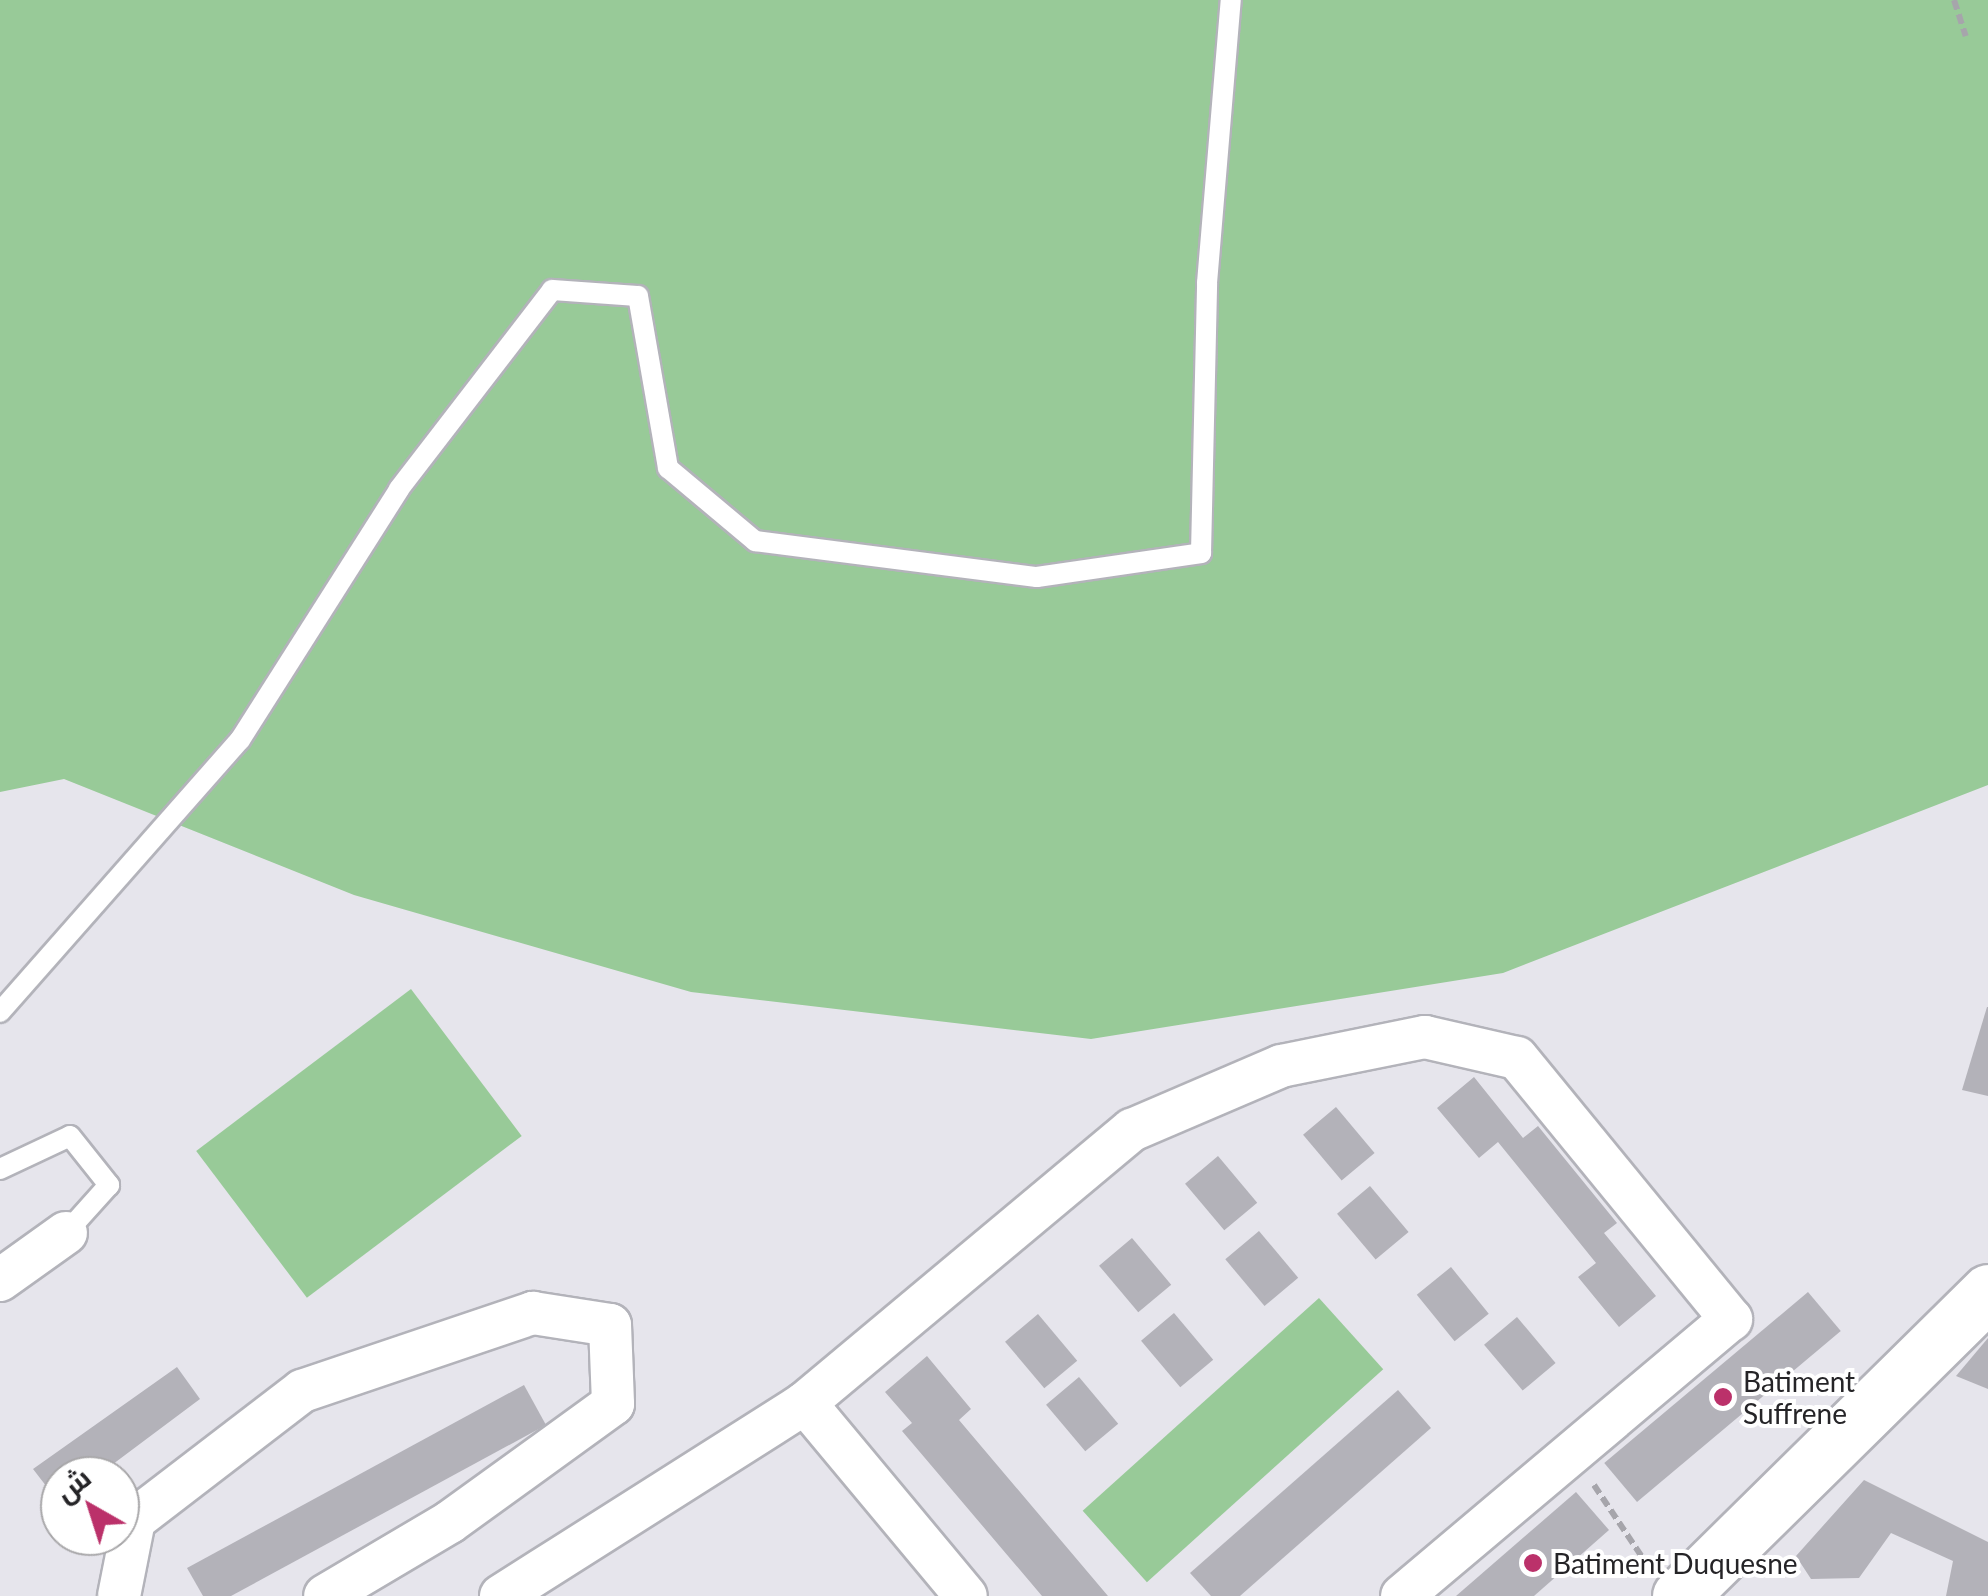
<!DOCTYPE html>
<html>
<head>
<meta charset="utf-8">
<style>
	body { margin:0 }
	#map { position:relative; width:1988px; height:1596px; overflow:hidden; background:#e6e5ec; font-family:Lato,Cairo,sans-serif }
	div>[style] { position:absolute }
	.green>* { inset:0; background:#98ca98; transform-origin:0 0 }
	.building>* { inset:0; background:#b3b2b9; transform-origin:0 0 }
	.path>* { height:6px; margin-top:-3px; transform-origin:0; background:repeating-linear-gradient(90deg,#a6a5ab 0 10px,transparent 0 15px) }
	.roads { filter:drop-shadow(2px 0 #b3b3ba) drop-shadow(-2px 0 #b3b3ba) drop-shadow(0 2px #b3b3ba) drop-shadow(0 -2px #b3b3ba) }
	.lane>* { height:20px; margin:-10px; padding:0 10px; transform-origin:10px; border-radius:10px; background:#fff }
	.street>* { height:42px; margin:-21px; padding:0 21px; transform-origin:21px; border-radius:21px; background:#fff }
	.secondary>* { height:55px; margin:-27.5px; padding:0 27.5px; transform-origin:27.5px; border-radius:27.5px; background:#fff }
	.dots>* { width:28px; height:28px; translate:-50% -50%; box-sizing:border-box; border:5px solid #fff; border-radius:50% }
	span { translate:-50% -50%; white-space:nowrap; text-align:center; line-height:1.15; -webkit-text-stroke:8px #fff; paint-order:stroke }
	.poi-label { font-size:28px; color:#252427 }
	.left { translate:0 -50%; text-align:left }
	.north { position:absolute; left:40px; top:1456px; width:100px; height:100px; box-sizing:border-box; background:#fff; border:2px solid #a8a7a9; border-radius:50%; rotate:321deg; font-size:28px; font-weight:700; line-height:40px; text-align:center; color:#252427 }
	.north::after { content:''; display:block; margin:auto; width:35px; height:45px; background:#bb316a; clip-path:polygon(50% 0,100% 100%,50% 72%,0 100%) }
</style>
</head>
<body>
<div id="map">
	<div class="green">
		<i style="clip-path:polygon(0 0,1988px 0,1988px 785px,1503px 973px,1091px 1039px,691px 992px,354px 895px,64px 779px,0 792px)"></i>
		<i style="left:411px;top:989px;width:184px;height:269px;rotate:53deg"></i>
		<i style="left:1319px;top:1298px;width:96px;height:318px;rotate:48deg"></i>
	</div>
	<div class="building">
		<i style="clip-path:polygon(1987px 1007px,1988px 1007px,1988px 1096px,1962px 1090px)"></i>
		<i style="clip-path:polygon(1474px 1077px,1523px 1138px,1538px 1126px,1617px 1223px,1604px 1233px,1656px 1296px,1619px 1327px,1578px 1277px,1596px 1263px,1498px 1142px,1479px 1158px,1437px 1108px)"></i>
		<i style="left:1336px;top:1107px;width:60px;height:43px;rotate:50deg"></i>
		<i style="left:1218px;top:1156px;width:61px;height:43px;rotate:50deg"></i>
		<i style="left:1370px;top:1186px;width:60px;height:43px;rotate:50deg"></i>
		<i style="left:1259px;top:1231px;width:61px;height:44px;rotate:50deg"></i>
		<i style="left:1132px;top:1238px;width:61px;height:43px;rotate:50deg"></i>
		<i style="left:1451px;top:1267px;width:60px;height:44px;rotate:51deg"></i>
		<i style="left:1808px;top:1292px;width:51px;height:266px;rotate:50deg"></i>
		<i style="left:1174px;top:1313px;width:61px;height:43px;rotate:50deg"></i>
		<i style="left:1038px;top:1314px;width:61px;height:43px;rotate:50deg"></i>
		<i style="left:1517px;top:1317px;width:60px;height:43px;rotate:50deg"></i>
		<i style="clip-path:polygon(1988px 1338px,1988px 1389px,1956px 1376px)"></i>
		<i style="clip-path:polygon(927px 1356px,971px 1409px,959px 1420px,1108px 1596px,1042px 1596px,902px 1431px,912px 1423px,885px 1392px)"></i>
		<i style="clip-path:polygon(177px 1367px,200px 1399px,97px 1476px,60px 1476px,60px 1504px,33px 1469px)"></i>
		<i style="left:1079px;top:1377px;width:61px;height:43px;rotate:50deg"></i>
		<i style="clip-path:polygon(524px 1385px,546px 1425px,231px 1596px,203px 1596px,187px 1568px)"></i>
		<i style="clip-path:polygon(1398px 1390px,1431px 1428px,1240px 1596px,1211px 1596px,1190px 1573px)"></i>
		<i style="clip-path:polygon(1864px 1480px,1988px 1542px,1988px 1596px,1946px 1596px,1953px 1561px,1891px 1533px,1859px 1578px,1811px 1579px,1796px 1556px)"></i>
		<i style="clip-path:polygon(1576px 1492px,1609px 1530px,1534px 1596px,1456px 1596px)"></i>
	</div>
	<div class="path">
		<i style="left:1954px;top:0;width:38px;rotate:72deg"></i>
		<i style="left:1594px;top:1485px;width:97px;rotate:56.3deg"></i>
	</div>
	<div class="roads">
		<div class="lane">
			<i style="left:0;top:1012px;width:363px;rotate:-48.6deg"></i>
			<i style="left:240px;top:740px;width:297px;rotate:-57.6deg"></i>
			<i style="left:399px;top:489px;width:251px;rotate:-52.4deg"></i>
			<i style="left:552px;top:290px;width:86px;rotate:4deg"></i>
			<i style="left:638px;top:296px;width:175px;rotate:80.1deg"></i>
			<i style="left:668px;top:468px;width:114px;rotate:40deg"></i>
			<i style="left:755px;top:541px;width:284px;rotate:7.3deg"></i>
			<i style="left:1037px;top:577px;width:166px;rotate:-8.3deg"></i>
			<i style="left:1201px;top:553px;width:270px;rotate:-88.7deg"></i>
			<i style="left:1207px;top:283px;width:284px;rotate:-85.2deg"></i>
			<i style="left:0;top:1169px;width:77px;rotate:-25.2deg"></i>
			<i style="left:70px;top:1136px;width:63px;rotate:51.5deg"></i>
			<i style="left:109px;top:1185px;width:64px;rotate:131.9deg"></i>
		</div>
		<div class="street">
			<i style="left:0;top:1280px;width:81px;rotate:-35.5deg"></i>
			<i style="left:805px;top:1403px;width:426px;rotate:-39.9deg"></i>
			<i style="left:1132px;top:1130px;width:162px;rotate:-23.2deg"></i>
			<i style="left:1281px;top:1066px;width:147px;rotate:-11.4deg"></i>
			<i style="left:1425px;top:1037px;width:94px;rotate:12.9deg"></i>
			<i style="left:1517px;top:1058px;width:338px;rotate:50.7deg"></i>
			<i style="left:1731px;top:1319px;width:430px;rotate:139.9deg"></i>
			<i style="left:119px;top:1596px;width:77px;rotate:-78.8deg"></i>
			<i style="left:134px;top:1520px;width:212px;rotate:-37.5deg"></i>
			<i style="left:302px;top:1391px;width:244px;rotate:-18.7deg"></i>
			<i style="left:533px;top:1313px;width:78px;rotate:8.9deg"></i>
			<i style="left:610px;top:1325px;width:79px;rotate:87.8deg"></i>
			<i style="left:613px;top:1404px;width:201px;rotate:144.1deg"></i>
			<i style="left:450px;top:1522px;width:145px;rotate:149.4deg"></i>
			<i style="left:501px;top:1596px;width:360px;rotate:-32.4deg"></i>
			<i style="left:805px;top:1403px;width:251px;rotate:50.2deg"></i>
		</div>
		<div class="secondary">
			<i style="left:1680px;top:1596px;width:433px;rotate:-44.6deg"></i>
		</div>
	</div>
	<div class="dots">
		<i style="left:1723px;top:1397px;background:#bb316a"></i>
		<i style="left:1533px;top:1563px;background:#bb316a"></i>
	</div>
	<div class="poi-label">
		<span class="left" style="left:1743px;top:1397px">Batiment<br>Suffrene</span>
		<span class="left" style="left:1553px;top:1563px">Batiment Duquesne</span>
	</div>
	<div class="north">ش</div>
</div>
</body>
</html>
